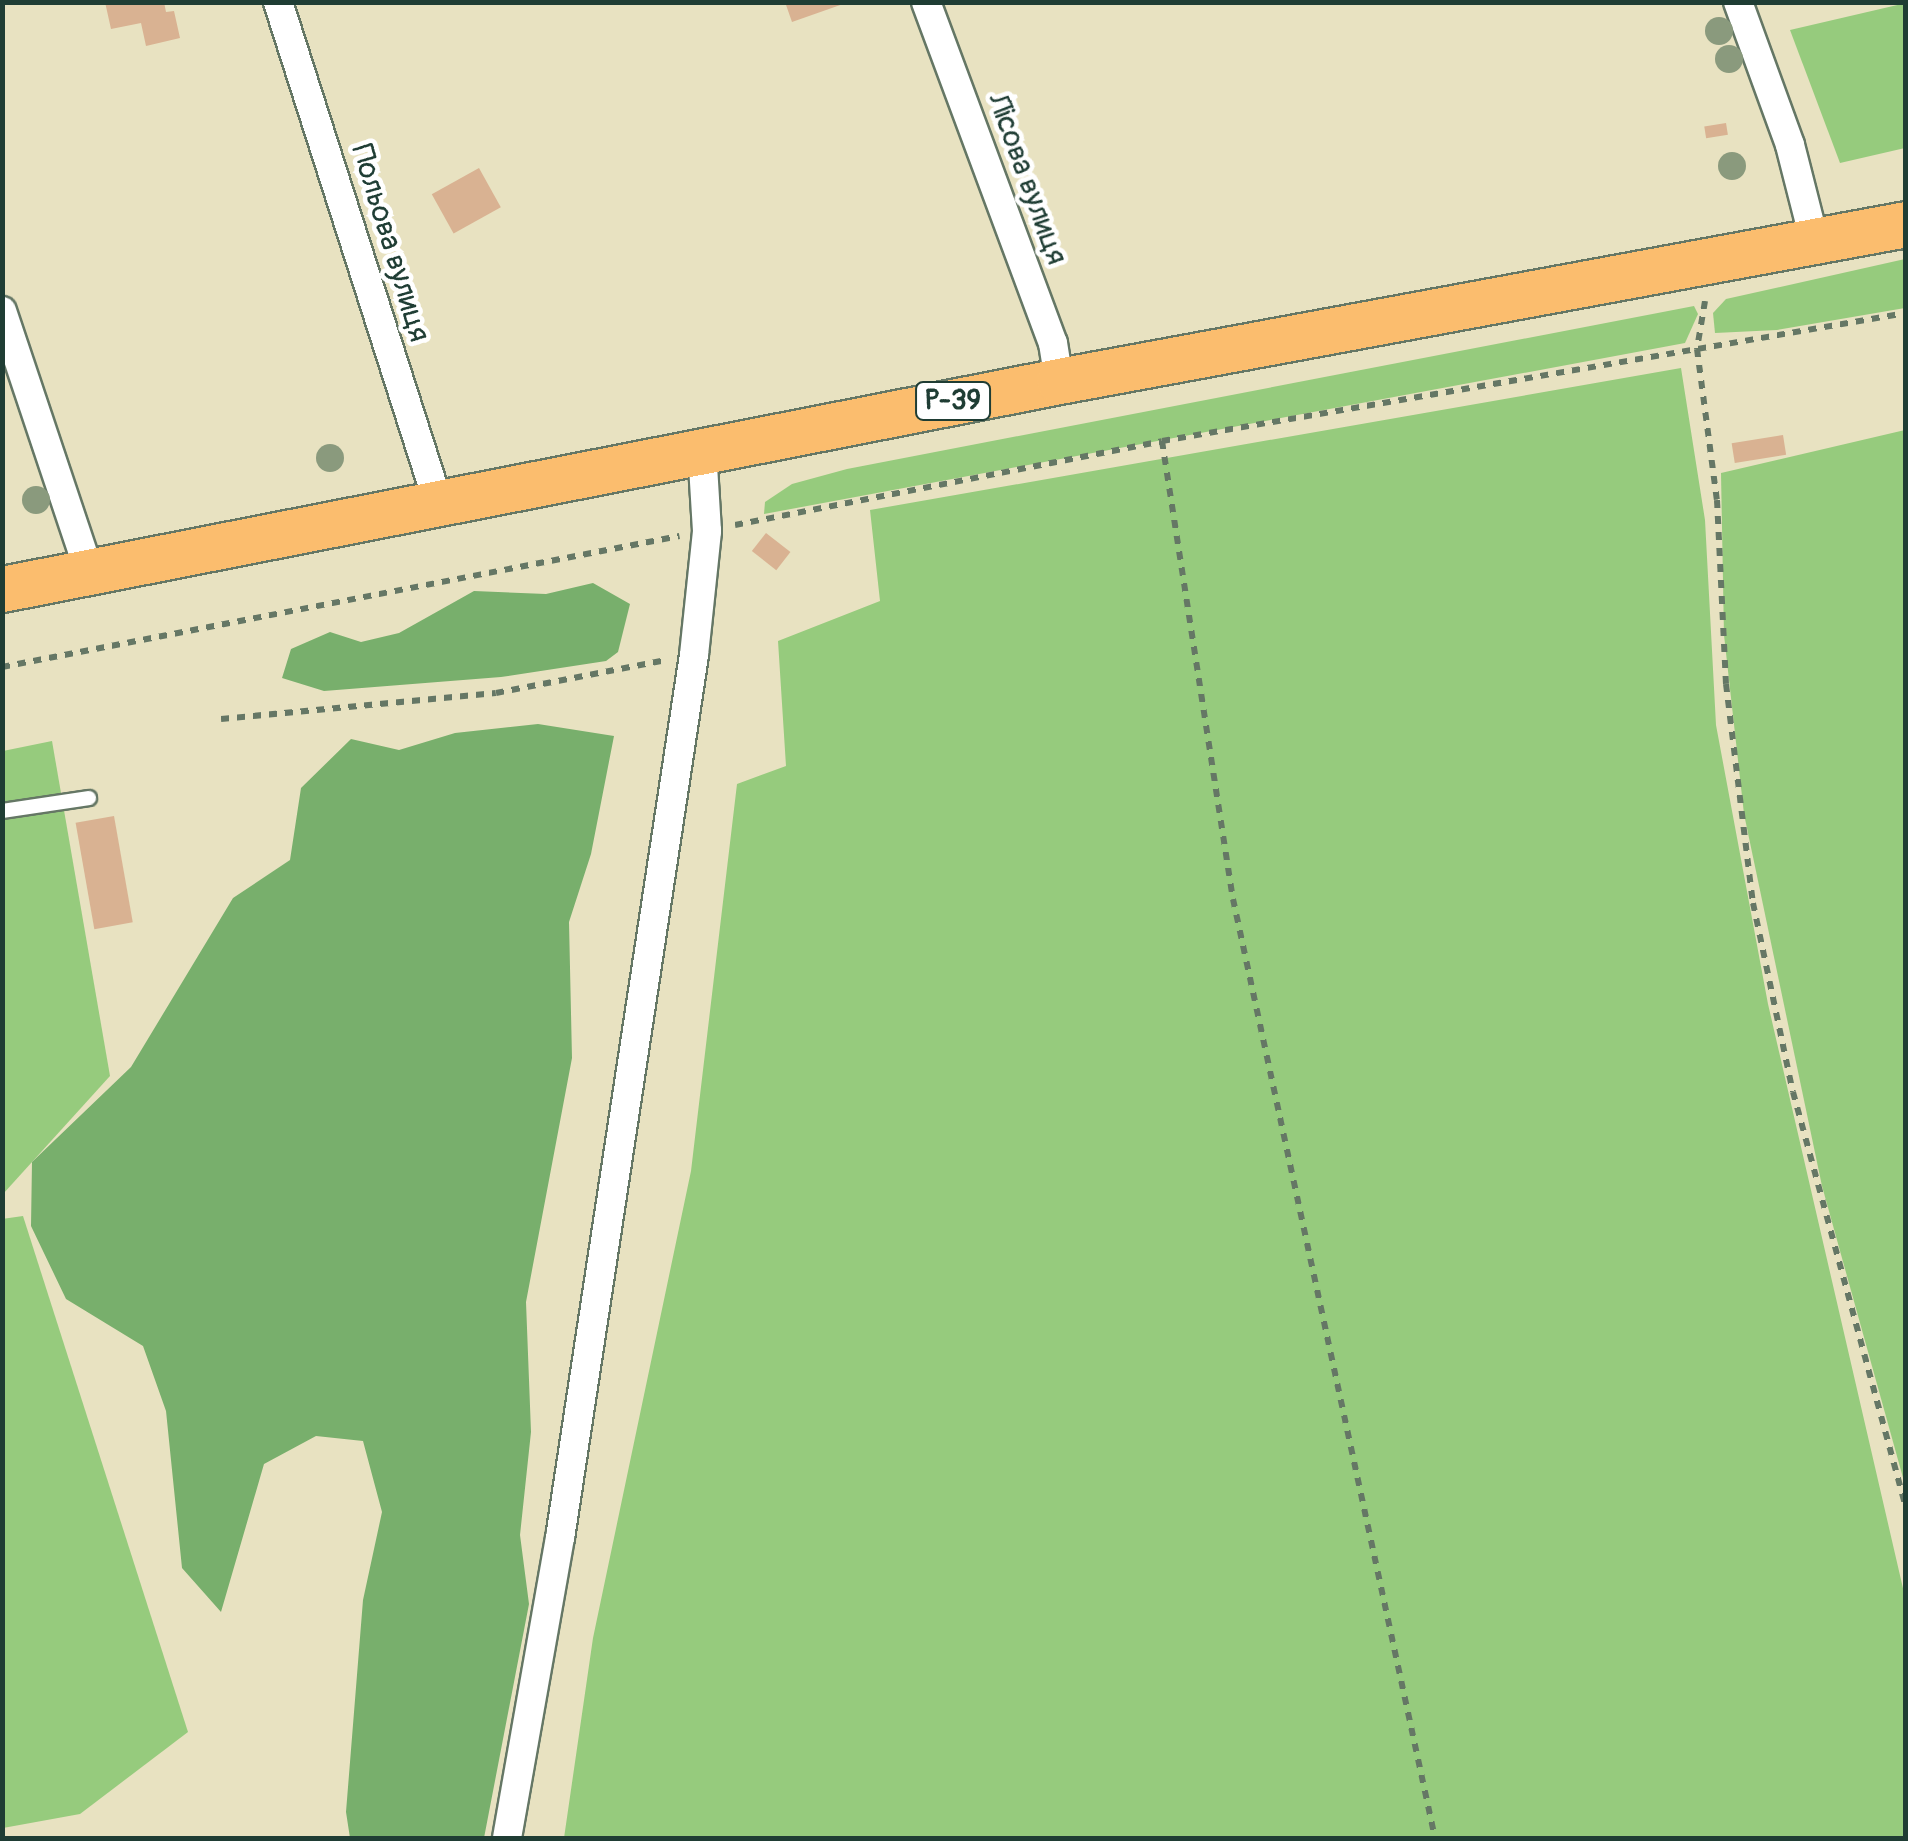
<!DOCTYPE html>
<html>
<head>
<meta charset="utf-8">
<style>
	body { margin:0 }
	#map { position:relative; width:1908px; height:1841px; overflow:hidden; background:#e8e2c1; font-family:Pangolin,sans-serif }
	div>[style] { position:absolute }
	.green>* { inset:0; background:#96cb7d }
	.forest>* { inset:0; background:#78af6c }
	.building>* { inset:0; background:#d9b292; transform-origin:0 0 }
	.path>* { height:6px; margin-top:-3px; transform-origin:0; background:repeating-linear-gradient(90deg,#657765 0 8px,transparent 0 16px) }
	.roads { filter:drop-shadow(2px 0 #657765) drop-shadow(-2px 0 #657765) drop-shadow(0 2px #657765) drop-shadow(0 -2px #657765) }
	.lane>* { height:14px; margin:-7px; padding:0 7px; transform-origin:7px; border-radius:7px; background:#fff }
	.street>* { height:28px; margin:-14px; padding:0 14px; transform-origin:14px; border-radius:14px; background:#fff }
	.primary>* { height:45px; margin:-22.5px; padding:0 22.5px; transform-origin:22.5px; border-radius:22.5px; background:#fbbd6e }
	.trees>* { width:28px; height:28px; margin:-14px; border-radius:50%; background:#8a9a7d }
	span { translate:-50% -50%; white-space:nowrap; text-align:center; line-height:1.15; -webkit-text-stroke:9px #fff; paint-order:stroke }
	.shield-label span { padding:2px 8px; background:#fff; border:2px solid; border-radius:8px; -webkit-text-stroke-width:0 }
	.shield-label { font-size:28px; color:#1f3d34; font-weight:700 }
	.street-label { font-size:30px; color:#1f3d34 }
	.frame { position:absolute; inset:0; border:5px solid #1f3d34; pointer-events:none }
</style>
</head>
<body>
<div id="map">
	<div class="green">
		<i style="clip-path:polygon(1906px 3px,1905px 148px,1840px 163px,1790px 30px)"></i>
		<i style="clip-path:polygon(1905px 259px,1905px 308px,1777px 330px,1715px 333px,1713px 313px,1726px 299px)"></i>
		<i style="clip-path:polygon(1694px 306px,1698px 314px,1685px 343px,764px 514px,765px 502px,792px 484px,847px 469px)"></i>
		<i style="clip-path:polygon(1681px 368px,1705px 520px,1716px 725px,1768px 1004px,1905px 1597px,1905px 1838px,564px 1838px,593px 1638px,691px 1171px,737px 784px,786px 766px,778px 641px,880px 601px,870px 510px)"></i>
		<i style="clip-path:polygon(1905px 430px,1906px 430px,1905px 1485px,1822px 1186px,1744px 814px,1724px 635px,1721px 473px)"></i>
		<i style="clip-path:polygon(52px 741px,110px 1076px,3px 1194px,3px 751px)"></i>
		<i style="clip-path:polygon(23px 1216px,188px 1732px,80px 1814px,3px 1828px,2px 1219px)"></i>
	</div>
	<div class="forest">
		<i style="clip-path:polygon(593px 583px,630px 604px,618px 652px,606px 661px,501px 677px,324px 691px,282px 678px,291px 649px,330px 632px,361px 642px,399px 633px,474px 591px,546px 594px)"></i>
		<i style="clip-path:polygon(538px 724px,614px 736px,591px 854px,569px 922px,572px 1058px,526px 1302px,531px 1432px,520px 1535px,529px 1604px,484px 1838px,350px 1838px,346px 1812px,363px 1600px,382px 1512px,363px 1441px,316px 1436px,264px 1464px,221px 1612px,182px 1568px,166px 1411px,143px 1346px,66px 1299px,31px 1226px,32px 1162px,131px 1067px,233px 898px,290px 860px,301px 788px,351px 739px,399px 750px,455px 733px)"></i>
	</div>
	<div class="building">
		<i style="clip-path:polygon(105px 2px,164px 2px,166px 12px,174px 11px,180px 38px,146px 46px,141px 23px,111px 29px)"></i>
		<i style="clip-path:polygon(785px 2px,846px 2px,846px 3px,792px 22px)"></i>
		<i style="left:1726px;top:123px;width:12px;height:22px;rotate:81deg"></i>
		<i style="left:479px;top:168px;width:45px;height:54px;rotate:61deg"></i>
		<i style="left:1783px;top:435px;width:20px;height:52px;rotate:81deg"></i>
		<i style="left:766px;top:533px;width:31px;height:23px;rotate:38deg"></i>
		<i style="left:114px;top:816px;width:108px;height:39px;rotate:80deg"></i>
	</div>
	<div class="path">
		<i style="left:1705px;top:301px;width:49px;rotate:99.5deg"></i>
		<i style="left:1697px;top:349px;width:152px;rotate:82.5deg"></i>
		<i style="left:1717px;top:500px;width:184px;rotate:87.2deg"></i>
		<i style="left:1726px;top:684px;width:221px;rotate:83deg"></i>
		<i style="left:1753px;top:903px;width:193px;rotate:78.1deg"></i>
		<i style="left:1793px;top:1092px;width:430px;rotate:74.8deg"></i>
		<i style="left:1162px;top:441px;width:463px;rotate:81.2deg"></i>
		<i style="left:1233px;top:899px;width:960px;rotate:77.86deg"></i>
		<i style="left:735px;top:525px;width:435px;rotate:-11.1deg"></i>
		<i style="left:1162px;top:441px;width:755px;rotate:-9.76deg"></i>
		<i style="left:2px;top:667px;width:690px;rotate:-10.95deg"></i>
		<i style="left:221px;top:719px;width:276px;rotate:-5.4deg"></i>
		<i style="left:496px;top:693px;width:172px;rotate:-11deg"></i>
	</div>
	<div class="roads">
		<div class="lane">
			<i style="left:2px;top:811px;width:88px;rotate:-8.5deg"></i>
		</div>
		<div class="street">
			<i style="left:278px;top:2px;width:525px;rotate:72.26deg"></i>
			<i style="left:926px;top:2px;width:364px;rotate:69.6deg"></i>
			<i style="left:1053px;top:343px;width:38px;rotate:81deg"></i>
			<i style="left:1738px;top:2px;width:152px;rotate:70deg"></i>
			<i style="left:1790px;top:145px;width:101px;rotate:75.7deg"></i>
			<i style="left:2px;top:311px;width:274px;rotate:71.5deg"></i>
			<i style="left:507px;top:1838px;width:305px;rotate:-80deg"></i>
			<i style="left:560px;top:1538px;width:893px;rotate:-81.37deg"></i>
			<i style="left:694px;top:655px;width:125px;rotate:-84deg"></i>
			<i style="left:707px;top:531px;width:81px;rotate:-93.5deg"></i>
		</div>
		<div class="primary">
			<i style="left:2px;top:589px;width:1077px;rotate:-11.13deg"></i>
			<i style="left:1059px;top:381px;width:861px;rotate:-10.5deg"></i>
		</div>
	</div>
	<div class="trees">
		<i style="left:1719px;top:31px"></i>
		<i style="left:1729px;top:59px"></i>
		<i style="left:1732px;top:166px"></i>
		<i style="left:330px;top:458px"></i>
		<i style="left:36px;top:500px"></i>
	</div>
	<div class="shield-label">
		<span style="left:953px;top:401px">Р-39</span>
	</div>
	<div class="street-label">
		<span style="left:1027px;top:179px;rotate:70deg">Лісова вулиця</span>
		<span style="left:390px;top:243px;rotate:73deg">Польова вулиця</span>
	</div>
	<div class="frame"></div>
</div>
</body>
</html>
